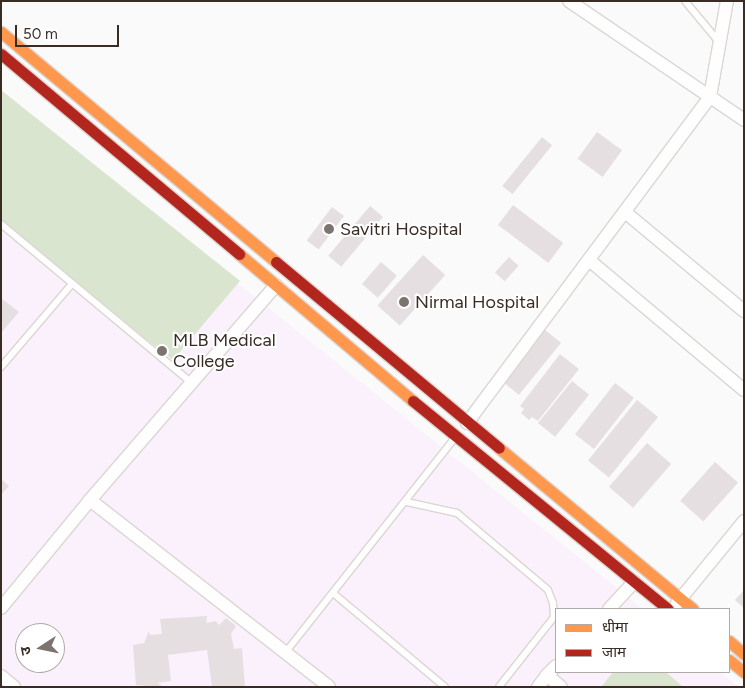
<!DOCTYPE html>
<html>
<head>
<meta charset="utf-8">
<style>
	body { margin:0 }
	#map { position:relative; width:745px; height:688px; overflow:hidden; background:#fafafa; font-family:Figtree,"Noto Sans Devanagari",sans-serif }
	div>[style] { position:absolute }
	.medical>* { inset:0; background:#faf1fc }
	.green>* { inset:0; background:#dae5cf }
	.building>* { inset:0; background:#e6dfe2; transform-origin:0 0 }
	.roads { filter:drop-shadow(1px 0 #dcd6d2) drop-shadow(-1px 0 #dcd6d2) drop-shadow(0 1px #dcd6d2) drop-shadow(0 -1px #dcd6d2) }
	.lane>* { height:6px; margin:-3px; padding:0 3px; transform-origin:3px; border-radius:3px; background:#fefefe }
	.street>* { height:12px; margin:-6px; padding:0 6px; transform-origin:6px; border-radius:6px; background:#fefefe }
	.slow>* { height:11px; margin:-5.5px; padding:0 5.5px; transform-origin:5.5px; border-radius:5.5px; background:#ff974d }
	.jam>* { height:11px; margin:-5.5px; padding:0 5.5px; transform-origin:5.5px; border-radius:5.5px; background:#b3261e }
	.dots>* { width:14px; height:14px; translate:-50% -50%; box-sizing:border-box; border:2px solid #fff; border-radius:50% }
	span { translate:-50% -50%; white-space:nowrap; text-align:center; line-height:1.15; -webkit-text-stroke:4px #fff; paint-order:stroke }
	.poi-label { font-size:18px; color:#392c25 }
	.left { translate:0 -50%; text-align:left }
	.frame { position:absolute; inset:0; border:2px solid #392c25; pointer-events:none }
	.legend { position:absolute; left:555px; top:608px; width:175px; height:65px; box-sizing:border-box; background:#fff; border:1px solid #b0aba8; margin:0; padding:6px 9px; list-style:none; font-size:15px; color:#392c25 }
	.legend li { display:flex; align-items:center; gap:10px; height:25px }
	.legend b { width:25px; border:1px solid #b0aba8 }
	.north { position:absolute; left:15px; top:623px; width:50px; height:50px; box-sizing:border-box; background:#fff; border:1px solid #b0aba8; border-radius:50%; rotate:259deg; font-size:14px; font-weight:700; line-height:20px; text-align:center; color:#392c25 }
	.north::after { content:''; display:block; margin:auto; width:18px; height:22px; background:#7d7470; clip-path:polygon(50% 0,100% 100%,50% 72%,0 100%) }
	.scale { position:absolute; left:15px; top:25px; width:104px; height:22px; box-sizing:border-box; border:2px solid #392c25; border-top:0; padding-left:6px; font-size:15px; line-height:18px; white-space:nowrap; color:#392c25; -webkit-text-stroke:4px #fff; paint-order:stroke }
</style>
</head>
<body>
<div id="map">
	<div class="medical">
		<i style="clip-path:polygon(evenodd,1px 93px,643px 609px,556px 609px,556px 672px,720px 672px,739px 687px,1px 687px,1px 93px,25px 633px,55px 633px,55px 663px,25px 663px,25px 633px)"></i>
	</div>
	<div class="green">
		<i style="clip-path:polygon(1px 90px,240px 281px,173px 360px,1px 226px)"></i>
		<i style="clip-path:polygon(613px 672px,666px 672px,683px 687px,601px 687px)"></i>
	</div>
	<div class="building">
		<i style="left:597px;top:132px;width:31px;height:33px;rotate:36deg"></i>
		<i style="left:542px;top:137px;width:13px;height:63px;rotate:39deg"></i>
		<i style="left:513px;top:205px;width:63px;height:25px;rotate:37deg"></i>
		<i style="left:370px;top:206px;width:17px;height:65px;rotate:40deg"></i>
		<i style="left:332px;top:207px;width:15px;height:42px;rotate:37deg"></i>
		<i style="left:423px;top:255px;width:30px;height:68px;rotate:42deg"></i>
		<i style="left:509px;top:257px;width:13px;height:21px;rotate:42deg"></i>
		<i style="left:381px;top:262px;width:21px;height:29px;rotate:41deg"></i>
		<i style="clip-path:polygon(1px 298px,19px 312px,1px 333px)"></i>
		<i style="left:544px;top:329px;width:22px;height:67px;rotate:39deg"></i>
		<i style="clip-path:polygon(560px 354px,579px 369px,538px 421px,532px 417px,529px 420px,521px 413px,524px 409px,520px 406px)"></i>
		<i style="left:572px;top:381px;width:22px;height:54px;rotate:39deg"></i>
		<i style="left:615px;top:383px;width:24px;height:65px;rotate:38deg"></i>
		<i style="left:637px;top:400px;width:27px;height:78px;rotate:39deg"></i>
		<i style="left:647px;top:443px;width:32px;height:58px;rotate:41deg"></i>
		<i style="left:715px;top:462px;width:31px;height:52px;rotate:42deg"></i>
		<i style="clip-path:polygon(1px 479px,9px 486px,1px 495px)"></i>
		<i style="clip-path:polygon(744px 590px,744px 608px,735px 600px)"></i>
		<i style="clip-path:polygon(207px 616px,206px 623px,216px 621px,219px 625px,226px 618px,236px 626px,231px 634px,234px 649px,242px 648px,245px 687px,212px 687px,207px 650px,168px 655px,171px 681px,158px 683px,163px 687px,136px 685px,133px 645px,144px 643px,149px 631px,150px 635px,162px 634px,160px 619px)"></i>
	</div>
	<div class="roads">
		<div class="lane">
			<i style="left:685px;top:1px;width:53px;rotate:50.3deg"></i>
			<i style="left:1px;top:224px;width:249px;rotate:39.8deg"></i>
			<i style="left:1px;top:367px;width:109px;rotate:-49.5deg"></i>
			<i style="left:407px;top:502px;width:51px;rotate:12.4deg"></i>
			<i style="left:457px;top:513px;width:119px;rotate:40.2deg"></i>
			<i style="left:548px;top:590px;width:14px;rotate:69deg"></i>
			<i style="left:553px;top:603px;width:14px;rotate:86deg"></i>
			<i style="left:554px;top:617px;width:89px;rotate:128.2deg"></i>
			<i style="left:333px;top:593px;width:146px;rotate:40deg"></i>
			<i style="left:285px;top:653px;width:274px;rotate:-51.7deg"></i>
		</div>
		<div class="street">
			<i style="left:569px;top:1px;width:212px;rotate:34.2deg"></i>
			<i style="left:625px;top:212px;width:155px;rotate:39.8deg"></i>
			<i style="left:589px;top:260px;width:202px;rotate:40deg"></i>
			<i style="left:467px;top:423px;width:407px;rotate:-53.3deg"></i>
			<i style="left:710px;top:97px;width:97px;rotate:-80deg"></i>
			<i style="left:90px;top:500px;width:303px;rotate:38deg"></i>
			<i style="left:677px;top:603px;width:106px;rotate:-50.7deg"></i>
			<i style="left:1px;top:608px;width:140px;rotate:-50.5deg"></i>
			<i style="left:90px;top:500px;width:284px;rotate:-49.1deg"></i>
			<i style="left:609px;top:609px;width:37px;rotate:-47deg"></i>
			<i style="left:556px;top:666px;width:13px;rotate:135deg"></i>
			<i style="left:547px;top:675px;width:18px;rotate:41deg"></i>
			<i style="left:1px;top:676px;width:17px;rotate:40deg"></i>
			<i style="left:538px;top:687px;width:15px;rotate:-53deg"></i>
		</div>
		<div class="slow">
			<i style="left:1px;top:32px;width:359px;rotate:39.9deg"></i>
			<i style="left:239px;top:254px;width:228px;rotate:40.2deg"></i>
			<i style="left:499px;top:448px;width:252px;rotate:39.7deg"></i>
			<i style="left:729px;top:641px;width:20px;rotate:41deg"></i>
			<i style="left:729px;top:660px;width:19px;rotate:39deg"></i>
		</div>
		<div class="jam">
			<i style="left:1px;top:54px;width:311px;rotate:40deg"></i>
			<i style="left:276px;top:262px;width:290px;rotate:39.8deg"></i>
			<i style="left:413px;top:401px;width:329px;rotate:39.2deg"></i>
		</div>
	</div>
	<div class="dots">
		<i style="left:329px;top:229px;background:#7d7470"></i>
		<i style="left:404px;top:302px;background:#7d7470"></i>
		<i style="left:162px;top:351px;background:#7d7470"></i>
	</div>
	<div class="poi-label">
		<span class="left" style="left:340px;top:229px">Savitri Hospital</span>
		<span class="left" style="left:415px;top:302px">Nirmal Hospital</span>
		<span class="left" style="left:173px;top:351px">MLB Medical<br>College</span>
	</div>
	<div class="frame"></div>
	<ul class="legend">
	<li><b style="height:6px;background:#ff974d"></b>धीमा</li>
	<li><b style="height:6px;background:#b3261e"></b>जाम</li>
	</ul>
	<div class="north">उ</div>
	<div class="scale">50 m</div>
</div>
</body>
</html>
